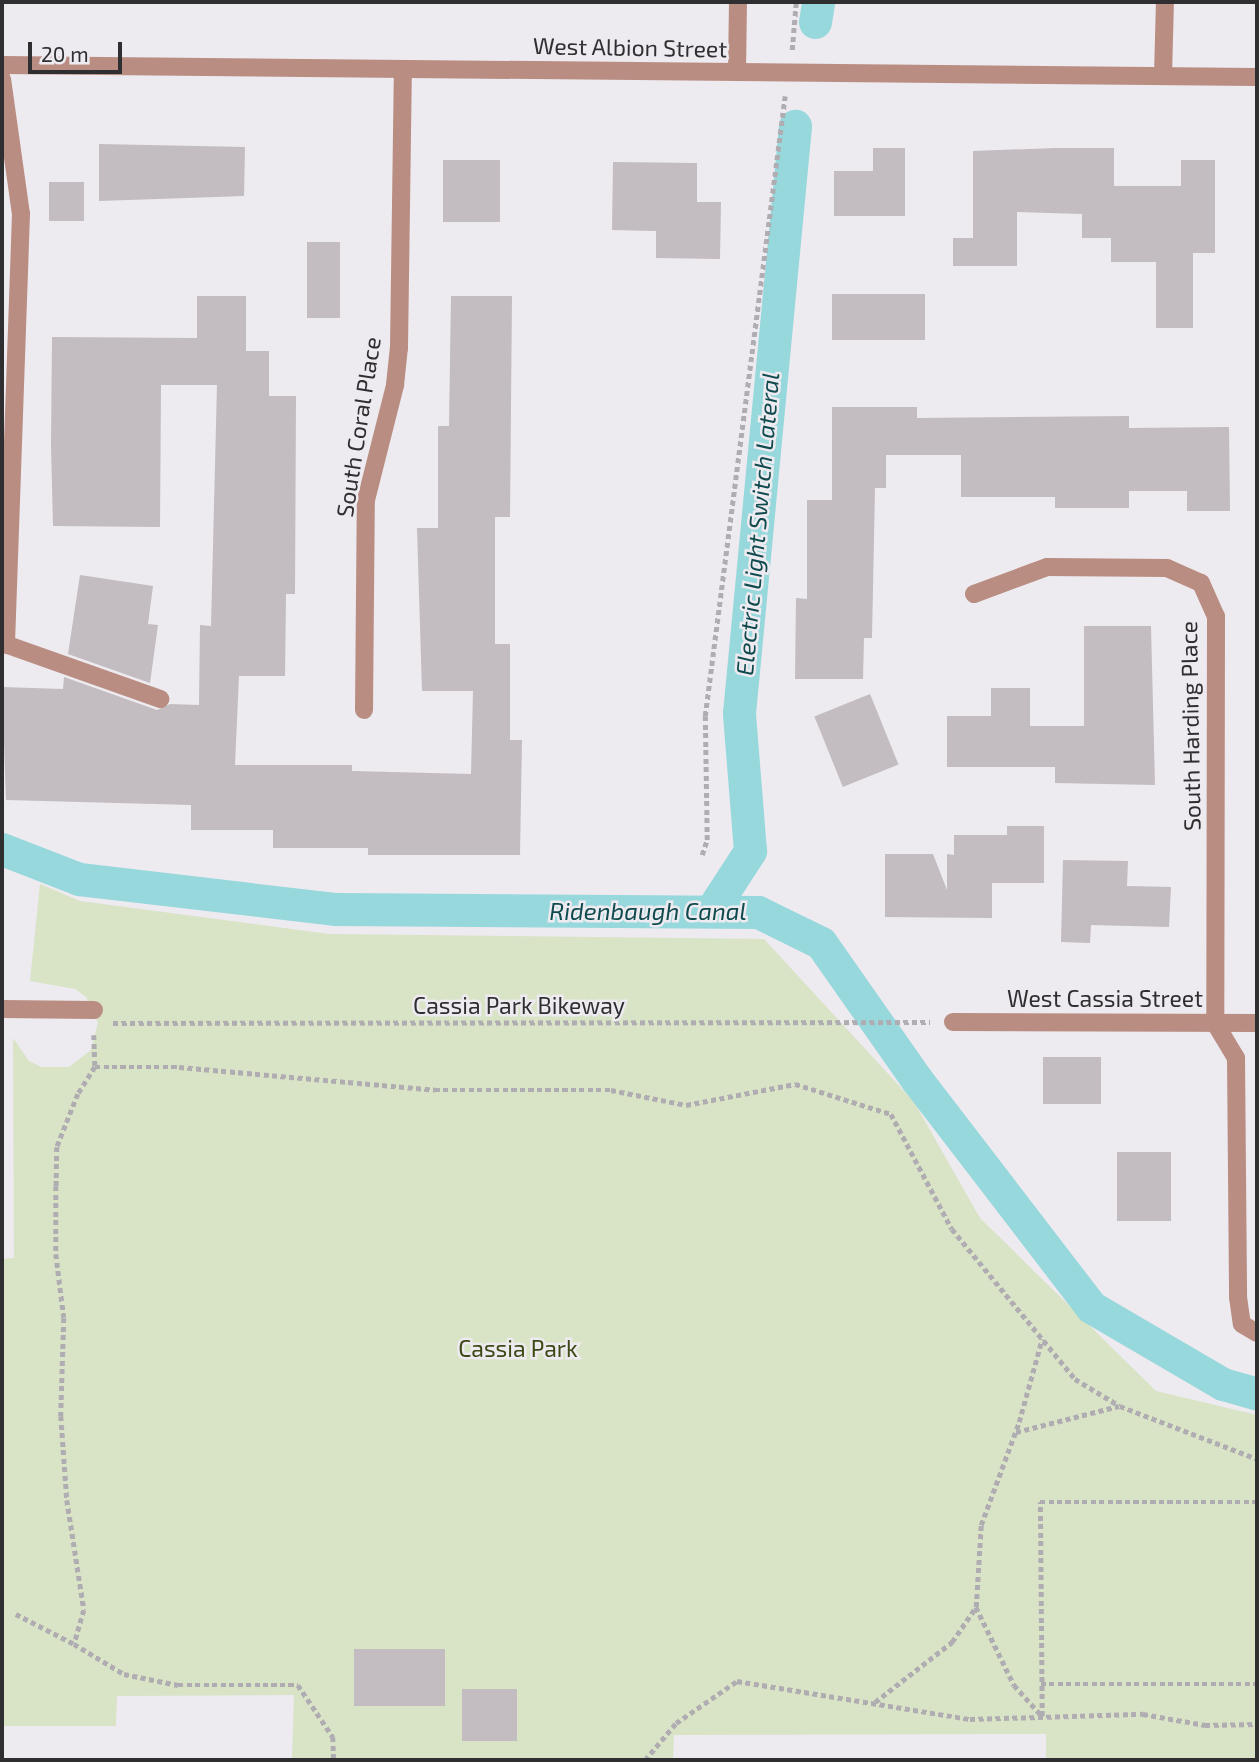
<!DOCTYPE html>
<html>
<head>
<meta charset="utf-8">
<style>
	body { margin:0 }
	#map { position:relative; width:1259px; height:1762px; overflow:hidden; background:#edeaf0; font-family:"Exo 2",sans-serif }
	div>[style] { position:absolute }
	.green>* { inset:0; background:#d9e3c5 }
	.canal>* { height:33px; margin:-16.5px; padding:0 16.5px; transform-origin:16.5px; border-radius:16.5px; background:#97d8dc }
	.building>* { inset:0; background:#c3bcc0; transform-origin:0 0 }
	.path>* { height:4.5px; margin-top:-2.25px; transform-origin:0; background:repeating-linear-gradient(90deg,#b0adb2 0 5px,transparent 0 8.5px) }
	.minor>* { height:18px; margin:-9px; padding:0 9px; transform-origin:9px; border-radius:9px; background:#b98d81 }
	span { translate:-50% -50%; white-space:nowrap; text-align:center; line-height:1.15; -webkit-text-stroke:5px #edeaf0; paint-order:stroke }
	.street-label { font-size:23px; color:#2f2e30 }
	.park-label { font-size:23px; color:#3c4914 }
	.water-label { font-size:24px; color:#0f4b4e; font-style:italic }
	.frame { position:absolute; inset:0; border:4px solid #2f2e30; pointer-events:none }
	.scale { position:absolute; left:28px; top:42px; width:94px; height:32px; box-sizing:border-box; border:4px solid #2f2e30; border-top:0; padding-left:9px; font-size:21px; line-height:24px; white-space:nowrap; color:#2f2e30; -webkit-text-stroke:5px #edeaf0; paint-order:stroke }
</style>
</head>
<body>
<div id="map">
	<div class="green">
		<i style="clip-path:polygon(40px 884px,80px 901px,329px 934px,764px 939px,914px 1102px,980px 1218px,1156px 1391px,1257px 1415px,1257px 1760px,1046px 1760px,1046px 1734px,674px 1735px,673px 1760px,292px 1760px,294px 1695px,117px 1696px,116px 1726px,2px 1726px,2px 1259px,14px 1258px,13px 1038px,29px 1061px,41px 1067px,69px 1067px,91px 1050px,98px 1023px,86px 997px,75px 989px,30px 981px)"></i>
	</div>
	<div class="canal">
		<i style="left:815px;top:22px;width:20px;rotate:-81deg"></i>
		<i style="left:2px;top:849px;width:83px;rotate:21.3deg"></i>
		<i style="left:79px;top:879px;width:259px;rotate:6.7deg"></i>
		<i style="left:336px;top:909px;width:422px;rotate:0.4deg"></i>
		<i style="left:758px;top:912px;width:70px;rotate:26.2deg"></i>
		<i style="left:821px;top:943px;width:167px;rotate:55deg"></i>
		<i style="left:917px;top:1080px;width:286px;rotate:52.5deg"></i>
		<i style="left:1091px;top:1307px;width:153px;rotate:30.3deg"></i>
		<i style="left:1223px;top:1384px;width:35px;rotate:16deg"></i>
		<i style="left:711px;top:911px;width:72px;rotate:-57deg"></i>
		<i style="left:750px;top:851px;width:138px;rotate:-94.6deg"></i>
		<i style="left:739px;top:713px;width:590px;rotate:-84.55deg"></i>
	</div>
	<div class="building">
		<i style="clip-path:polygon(99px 144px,245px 147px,244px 196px,99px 201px)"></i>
		<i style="clip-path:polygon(873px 148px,905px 148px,905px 216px,834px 216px,834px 171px,873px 171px)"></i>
		<i style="clip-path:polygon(1056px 148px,1114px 148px,1114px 186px,1181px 186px,1181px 160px,1215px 160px,1215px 253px,1193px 253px,1193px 328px,1156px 328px,1156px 262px,1111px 262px,1111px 238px,1082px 238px,1082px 214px,1017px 212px,1017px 266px,953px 266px,953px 238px,973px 238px,973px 151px)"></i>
		<i style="left:443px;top:160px;width:57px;height:62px"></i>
		<i style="clip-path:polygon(613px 162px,697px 163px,697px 202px,721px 202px,720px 259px,656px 258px,656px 231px,612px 230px)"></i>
		<i style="left:49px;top:182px;width:35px;height:39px"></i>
		<i style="left:307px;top:242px;width:33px;height:76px"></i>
		<i style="left:832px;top:294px;width:93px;height:46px"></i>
		<i style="clip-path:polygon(197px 296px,246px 296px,246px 351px,269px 351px,269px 396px,296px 396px,295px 594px,286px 594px,285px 676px,239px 676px,235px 765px,352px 765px,352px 771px,471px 774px,473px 691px,422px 691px,417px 528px,438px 528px,438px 426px,449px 426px,451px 296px,512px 296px,510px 517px,495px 517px,495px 644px,510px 644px,510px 740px,522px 740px,520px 855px,368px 855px,368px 848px,273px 848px,273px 830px,191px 830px,191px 805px,6px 800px,2px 687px,63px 689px,64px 677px,157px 710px,170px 704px,199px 705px,200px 625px,211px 626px,217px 385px,161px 385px,160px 527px,53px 526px,51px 445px,52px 337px,197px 338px)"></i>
		<i style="clip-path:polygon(832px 407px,917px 407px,917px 418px,1129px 416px,1129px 428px,1229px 427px,1230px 511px,1187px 511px,1187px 491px,1129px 491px,1129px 508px,1055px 508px,1055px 497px,961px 497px,961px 455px,886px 455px,886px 488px,875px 488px,872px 638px,864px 638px,863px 679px,795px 679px,796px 598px,807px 599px,807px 500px,832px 500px)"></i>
		<i style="clip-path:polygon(80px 575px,153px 586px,148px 624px,158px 625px,150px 683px,68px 654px)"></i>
		<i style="clip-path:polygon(1084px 626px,1151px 626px,1155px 785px,1055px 783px,1055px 767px,947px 767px,947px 716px,991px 716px,991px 688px,1030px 688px,1030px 726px,1084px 726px)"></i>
		<i style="left:870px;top:694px;width:76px;height:60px;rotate:68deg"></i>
		<i style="clip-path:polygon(1007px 826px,1044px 826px,1044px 883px,992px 883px,992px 918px,885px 917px,885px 854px,933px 854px,947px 890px,947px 854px,954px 855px,954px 835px,1007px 835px)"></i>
		<i style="clip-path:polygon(1063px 860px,1128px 861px,1127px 886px,1171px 887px,1169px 927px,1091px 925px,1090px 943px,1061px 942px)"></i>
		<i style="left:1043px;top:1057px;width:58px;height:47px"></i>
		<i style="left:1117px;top:1152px;width:54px;height:69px"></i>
		<i style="left:354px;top:1649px;width:91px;height:57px"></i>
		<i style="left:462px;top:1689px;width:55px;height:52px"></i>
	</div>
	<div class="path">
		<i style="left:792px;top:50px;width:48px;rotate:-85.2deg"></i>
		<i style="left:702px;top:855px;width:16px;rotate:-72deg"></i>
		<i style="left:707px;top:840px;width:124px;rotate:-90.9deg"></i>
		<i style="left:705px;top:716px;width:625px;rotate:-82.65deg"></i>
		<i style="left:113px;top:1023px;width:817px;rotate:-0.07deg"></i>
		<i style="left:94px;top:1035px;width:32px;rotate:88deg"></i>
		<i style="left:95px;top:1067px;width:32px;rotate:122deg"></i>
		<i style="left:78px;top:1094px;width:57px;rotate:111.6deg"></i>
		<i style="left:57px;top:1147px;width:39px;rotate:91deg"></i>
		<i style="left:56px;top:1186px;width:68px;rotate:90deg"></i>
		<i style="left:56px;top:1254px;width:64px;rotate:82.9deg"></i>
		<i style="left:64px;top:1318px;width:98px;rotate:91.8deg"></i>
		<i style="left:61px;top:1416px;width:84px;rotate:85.9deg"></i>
		<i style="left:67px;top:1500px;width:111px;rotate:81.2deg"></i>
		<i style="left:84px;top:1610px;width:35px;rotate:106deg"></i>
		<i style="left:74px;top:1644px;width:58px;rotate:31deg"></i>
		<i style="left:124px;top:1674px;width:55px;rotate:11.5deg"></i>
		<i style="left:178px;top:1685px;width:120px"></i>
		<i style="left:298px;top:1685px;width:63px;rotate:56.1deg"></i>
		<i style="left:333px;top:1737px;width:23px;rotate:88deg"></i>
		<i style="left:95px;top:1067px;width:84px"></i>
		<i style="left:179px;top:1067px;width:257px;rotate:5.1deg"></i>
		<i style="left:435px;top:1090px;width:176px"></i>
		<i style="left:611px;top:1090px;width:76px;rotate:11.3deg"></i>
		<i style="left:686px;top:1105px;width:111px;rotate:-10.9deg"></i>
		<i style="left:795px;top:1084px;width:101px;rotate:17.4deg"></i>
		<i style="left:891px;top:1114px;width:130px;rotate:62.1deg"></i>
		<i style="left:952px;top:1229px;width:194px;rotate:50.6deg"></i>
		<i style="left:1075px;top:1379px;width:52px;rotate:31deg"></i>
		<i style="left:1120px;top:1406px;width:147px;rotate:21.1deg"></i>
		<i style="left:1016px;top:1432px;width:106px;rotate:-14.2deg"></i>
		<i style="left:976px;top:1607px;width:82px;rotate:-86.5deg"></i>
		<i style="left:981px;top:1525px;width:110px;rotate:-69.7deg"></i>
		<i style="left:1019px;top:1422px;width:86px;rotate:-74.5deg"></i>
		<i style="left:16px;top:1614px;width:65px;rotate:27.3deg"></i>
		<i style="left:1041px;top:1684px;width:216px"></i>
		<i style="left:875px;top:1702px;width:98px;rotate:-37.9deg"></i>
		<i style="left:952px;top:1642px;width:42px;rotate:-55.6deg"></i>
		<i style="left:976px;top:1607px;width:87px;rotate:64deg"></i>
		<i style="left:1014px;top:1685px;width:42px;rotate:47.9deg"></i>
		<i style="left:1042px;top:1716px;width:214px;rotate:-90.5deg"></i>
		<i style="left:1040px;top:1502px;width:217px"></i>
		<i style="left:645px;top:1760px;width:48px;rotate:-50deg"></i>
		<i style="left:676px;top:1723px;width:74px;rotate:-34.5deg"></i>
		<i style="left:737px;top:1681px;width:236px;rotate:9.3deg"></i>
		<i style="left:970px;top:1719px;width:173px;rotate:-1.7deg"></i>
		<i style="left:1143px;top:1714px;width:63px;rotate:10.1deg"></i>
		<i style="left:1205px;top:1725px;width:52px;rotate:-1.1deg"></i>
	</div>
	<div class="minor">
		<i style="left:2px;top:65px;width:1255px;rotate:0.55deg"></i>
		<i style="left:737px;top:72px;width:70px;rotate:-89.2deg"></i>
		<i style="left:1163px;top:76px;width:74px;rotate:-88.5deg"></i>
		<i style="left:2px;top:79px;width:136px;rotate:82deg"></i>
		<i style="left:21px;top:214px;width:431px;rotate:92deg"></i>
		<i style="left:974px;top:594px;width:78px;rotate:-20.3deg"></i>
		<i style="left:1047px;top:567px;width:120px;rotate:0.5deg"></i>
		<i style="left:1167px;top:568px;width:37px;rotate:24deg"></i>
		<i style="left:1201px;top:583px;width:36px;rotate:66deg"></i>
		<i style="left:1216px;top:616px;width:407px;rotate:90.1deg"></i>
		<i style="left:1215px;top:1023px;width:41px;rotate:59deg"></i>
		<i style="left:1236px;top:1058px;width:239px;rotate:89.5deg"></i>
		<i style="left:1238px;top:1297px;width:27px;rotate:82deg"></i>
		<i style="left:1242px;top:1324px;width:17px;rotate:31deg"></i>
		<i style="left:2px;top:643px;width:168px;rotate:19.5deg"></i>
		<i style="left:364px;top:710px;width:210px;rotate:-89.5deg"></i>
		<i style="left:366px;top:500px;width:119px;rotate:-75.8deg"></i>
		<i style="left:395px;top:385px;width:37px;rotate:-84deg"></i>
		<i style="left:399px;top:348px;width:279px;rotate:-89.2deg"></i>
		<i style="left:2px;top:1009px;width:92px;rotate:0.6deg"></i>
		<i style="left:953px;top:1022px;width:304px;rotate:0.2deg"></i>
	</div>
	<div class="street-label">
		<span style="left:630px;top:47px;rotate:1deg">West Albion Street</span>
		<span style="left:358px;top:427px;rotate:-81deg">South Coral Place</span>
		<span style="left:1190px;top:726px;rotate:-91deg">South Harding Place</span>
		<span style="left:1105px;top:998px">West Cassia Street</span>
		<span style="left:519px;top:1005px">Cassia Park Bikeway</span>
	</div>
	<div class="park-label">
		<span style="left:518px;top:1348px">Cassia Park</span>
	</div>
	<div class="water-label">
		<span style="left:757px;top:524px;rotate:-85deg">Electric Light Switch Lateral</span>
		<span style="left:648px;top:911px">Ridenbaugh Canal</span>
	</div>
	<div class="frame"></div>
	<div class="scale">20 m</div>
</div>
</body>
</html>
